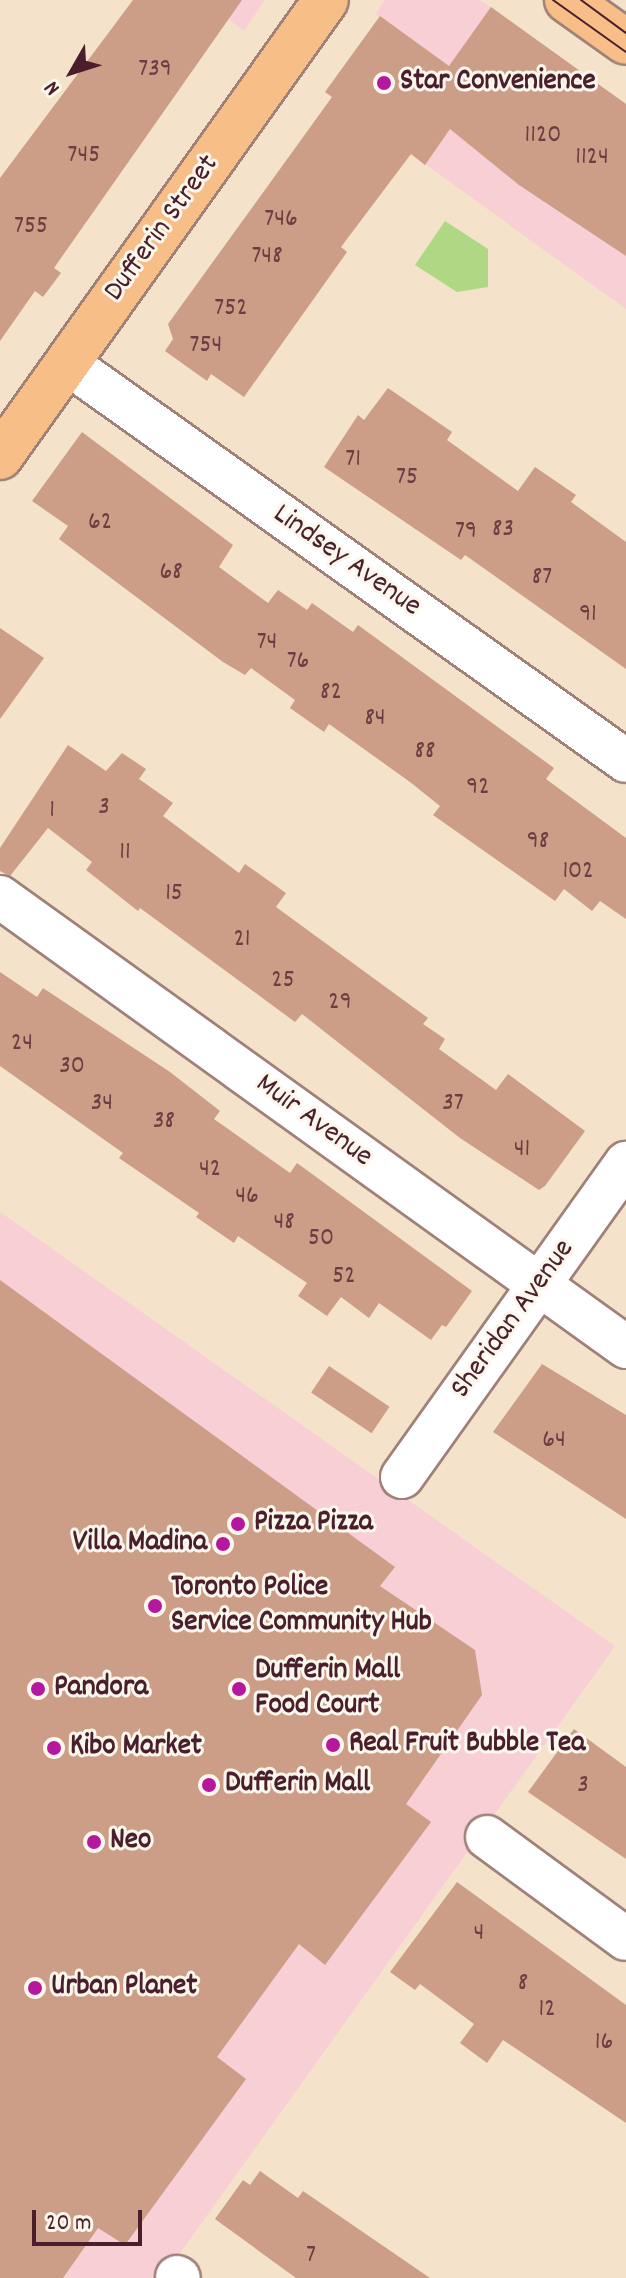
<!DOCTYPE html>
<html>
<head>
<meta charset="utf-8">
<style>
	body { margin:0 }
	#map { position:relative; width:626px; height:2278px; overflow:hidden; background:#f4e3ca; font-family:Dekko,sans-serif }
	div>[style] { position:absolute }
	.built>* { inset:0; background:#f7cfd4 }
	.green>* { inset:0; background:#aed883 }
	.building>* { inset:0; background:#cc9d87; transform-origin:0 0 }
	.roads { filter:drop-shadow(2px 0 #9f817a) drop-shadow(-2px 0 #9f817a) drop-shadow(0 2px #9f817a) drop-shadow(0 -2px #9f817a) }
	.minor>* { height:42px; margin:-21px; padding:0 21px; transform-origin:21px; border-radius:21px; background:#fff }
	.major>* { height:44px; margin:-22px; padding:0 22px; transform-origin:22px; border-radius:22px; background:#f7be87 }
	.tram>* { height:2px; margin:-1px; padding:0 1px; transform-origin:1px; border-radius:1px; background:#4a1f2b }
	.dots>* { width:22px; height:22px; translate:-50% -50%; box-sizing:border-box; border:4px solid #fbf7ec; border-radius:50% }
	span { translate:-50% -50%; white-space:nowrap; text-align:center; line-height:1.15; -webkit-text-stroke:6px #fbf7ec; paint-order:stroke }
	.number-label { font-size:26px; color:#6a3e42 }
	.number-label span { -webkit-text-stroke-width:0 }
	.poi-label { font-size:30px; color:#4a1f2b; font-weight:700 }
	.left { translate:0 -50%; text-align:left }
	.right { translate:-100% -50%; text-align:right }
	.street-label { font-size:30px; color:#4a1f2b }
	.north { position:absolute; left:32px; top:32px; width:80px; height:80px; -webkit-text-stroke:6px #fbf7ec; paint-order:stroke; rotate:231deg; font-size:22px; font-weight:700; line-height:32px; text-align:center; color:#4a1f2b }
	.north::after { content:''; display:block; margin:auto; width:28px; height:36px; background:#4a1f2b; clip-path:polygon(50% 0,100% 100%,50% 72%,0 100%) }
	.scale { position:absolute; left:32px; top:2210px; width:110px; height:36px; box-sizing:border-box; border:4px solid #4a1f2b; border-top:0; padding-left:10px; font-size:24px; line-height:28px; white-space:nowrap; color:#4a1f2b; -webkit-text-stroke:6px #fbf7ec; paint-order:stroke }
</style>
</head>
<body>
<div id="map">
	<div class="built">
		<i style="clip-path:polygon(203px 0,265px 0,244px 31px)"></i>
		<i style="clip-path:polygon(385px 0,480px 0,626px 104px,626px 309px,325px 92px,380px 16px,375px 15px)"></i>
		<i style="clip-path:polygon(0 1212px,615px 1646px,162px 2278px,0 2278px)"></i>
	</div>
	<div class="green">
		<i style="clip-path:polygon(445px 221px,488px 249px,488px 287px,457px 292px,415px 265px)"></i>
	</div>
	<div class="building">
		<i style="clip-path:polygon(133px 0,242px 0,54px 268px,61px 273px,43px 297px,35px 291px,0 341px,0 178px)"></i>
		<i style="clip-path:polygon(491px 7px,626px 104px,626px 256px,519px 185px,450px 129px,425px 165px,411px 154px,341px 247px,347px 252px,244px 397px,211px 374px,207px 381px,165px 351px,173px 339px,168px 324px,332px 97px,325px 92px,380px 16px,449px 66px)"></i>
		<i style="clip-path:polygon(388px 388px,452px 432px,447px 440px,518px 491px,535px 467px,576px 495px,571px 502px,626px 542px,626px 669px,465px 555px,461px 560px,324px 467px,358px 415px,364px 420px)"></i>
		<i style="clip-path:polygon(82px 432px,233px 545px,219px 567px,268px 603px,278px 590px,307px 610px,312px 603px,353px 632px,358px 625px,554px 768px,546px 779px,626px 838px,626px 919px,600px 901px,592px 911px,564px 889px,555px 901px,433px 815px,440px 806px,410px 782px,329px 724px,324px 732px,290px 708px,295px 700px,251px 668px,245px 675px,223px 662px,59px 539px,68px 526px,32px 501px)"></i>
		<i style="clip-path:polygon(0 628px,44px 658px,0 719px)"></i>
		<i style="clip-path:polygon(68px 745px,106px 771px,122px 753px,146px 769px,139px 779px,173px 803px,163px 816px,239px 873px,245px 864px,286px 893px,276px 907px,428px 1018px,423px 1024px,445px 1039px,439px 1049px,496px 1090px,508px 1074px,585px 1131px,545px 1186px,539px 1190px,460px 1138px,302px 1014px,295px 1022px,140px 908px,138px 911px,86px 870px,92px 862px,48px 828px,10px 876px,0 871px,0 848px)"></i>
		<i style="clip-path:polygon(0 972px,37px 997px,43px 988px,170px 1072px,220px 1111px,214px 1119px,290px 1173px,297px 1163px,472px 1291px,446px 1327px,442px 1325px,431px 1340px,379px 1303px,369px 1318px,341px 1297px,327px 1316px,298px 1296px,307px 1283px,238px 1236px,234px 1243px,196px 1217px,199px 1213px,119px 1158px,123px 1153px,0 1066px)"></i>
		<i style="clip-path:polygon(0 1280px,395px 1567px,380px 1586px,475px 1650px,482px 1695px,406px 1804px,431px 1822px,325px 1965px,299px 1944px,217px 2057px,246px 2079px,125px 2245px,98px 2228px,63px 2278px,0 2278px)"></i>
		<i style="clip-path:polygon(542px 1364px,626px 1415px,626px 1519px,493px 1432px)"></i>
		<i style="left:329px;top:1366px;width:73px;height:32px;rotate:34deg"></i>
		<i style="clip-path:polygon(574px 1729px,626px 1767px,626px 1859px,528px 1792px)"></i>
		<i style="clip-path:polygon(457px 1882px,626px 2005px,626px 2123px,503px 2040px,487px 2063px,460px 2043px,474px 2024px,420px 1984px,415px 1990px,390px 1972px)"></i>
		<i style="clip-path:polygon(260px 2171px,298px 2198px,303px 2191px,430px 2278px,296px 2278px,215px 2219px,243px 2180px,250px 2185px)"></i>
	</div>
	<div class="roads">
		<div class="minor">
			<i style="left:67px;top:363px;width:686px;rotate:35.45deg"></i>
			<i style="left:0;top:897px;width:771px;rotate:35.71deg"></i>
			<i style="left:402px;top:1477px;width:386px;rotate:-54.5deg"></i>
			<i style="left:487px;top:1837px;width:172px;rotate:36.3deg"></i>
			<i style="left:177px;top:2277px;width:2px;rotate:27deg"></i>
		</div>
		<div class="major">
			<i style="left:567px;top:0;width:72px;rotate:35.4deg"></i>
			<i style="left:0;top:457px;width:561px;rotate:-54.5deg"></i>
		</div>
	</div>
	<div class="tram">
		<i style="left:553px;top:0;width:90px;rotate:35.5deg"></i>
		<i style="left:581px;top:0;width:56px;rotate:36.3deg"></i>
	</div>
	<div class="dots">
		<i style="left:384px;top:83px;background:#b5179e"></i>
		<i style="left:238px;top:1524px;background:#b5179e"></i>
		<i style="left:223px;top:1544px;background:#b5179e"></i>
		<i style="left:155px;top:1606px;background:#b5179e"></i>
		<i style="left:38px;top:1689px;background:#b5179e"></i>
		<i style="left:239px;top:1689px;background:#b5179e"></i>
		<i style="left:333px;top:1745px;background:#b5179e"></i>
		<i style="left:54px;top:1748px;background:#b5179e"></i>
		<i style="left:209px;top:1785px;background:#b5179e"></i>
		<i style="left:94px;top:1842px;background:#b5179e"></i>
		<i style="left:35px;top:1988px;background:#b5179e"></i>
	</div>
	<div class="number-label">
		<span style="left:155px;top:70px">739</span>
		<span style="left:543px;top:136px">1120</span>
		<span style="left:84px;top:156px">745</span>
		<span style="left:592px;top:158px">1124</span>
		<span style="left:281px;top:220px">746</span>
		<span style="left:31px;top:227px">755</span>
		<span style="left:267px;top:257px">748</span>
		<span style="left:231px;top:309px">752</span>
		<span style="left:206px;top:346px">754</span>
		<span style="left:353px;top:460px">71</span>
		<span style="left:407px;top:478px">75</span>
		<span style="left:100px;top:523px">62</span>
		<span style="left:503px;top:530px">83</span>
		<span style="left:466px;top:532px">79</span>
		<span style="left:171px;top:573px">68</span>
		<span style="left:542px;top:578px">87</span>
		<span style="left:588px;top:615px">91</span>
		<span style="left:267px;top:643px">74</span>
		<span style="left:298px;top:662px">76</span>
		<span style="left:331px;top:693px">82</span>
		<span style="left:375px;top:719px">84</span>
		<span style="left:425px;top:752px">88</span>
		<span style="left:478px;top:788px">92</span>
		<span style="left:104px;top:808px">3</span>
		<span style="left:52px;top:811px">1</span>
		<span style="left:538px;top:842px">98</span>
		<span style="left:125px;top:853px">11</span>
		<span style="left:578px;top:872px">102</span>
		<span style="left:174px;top:894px">15</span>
		<span style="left:242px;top:940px">21</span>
		<span style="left:283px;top:981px">25</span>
		<span style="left:340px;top:1003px">29</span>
		<span style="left:22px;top:1044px">24</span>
		<span style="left:72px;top:1067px">30</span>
		<span style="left:102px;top:1104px">34</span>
		<span style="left:453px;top:1104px">37</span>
		<span style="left:164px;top:1122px">38</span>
		<span style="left:522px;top:1150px">41</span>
		<span style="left:210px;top:1170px">42</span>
		<span style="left:247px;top:1197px">46</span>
		<span style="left:284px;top:1223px">48</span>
		<span style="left:321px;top:1239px">50</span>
		<span style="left:344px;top:1277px">52</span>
		<span style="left:554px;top:1441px">64</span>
		<span style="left:583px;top:1786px">3</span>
		<span style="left:479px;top:1934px">4</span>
		<span style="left:523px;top:1984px">8</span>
		<span style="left:547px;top:2010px">12</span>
		<span style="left:604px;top:2043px">16</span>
		<span style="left:311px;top:2256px">7</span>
	</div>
	<div class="poi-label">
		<span class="left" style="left:400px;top:83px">Star Convenience</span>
		<span class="left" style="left:254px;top:1524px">Pizza Pizza</span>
		<span class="right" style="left:207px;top:1544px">Villa Madina</span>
		<span class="left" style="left:171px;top:1606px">Toronto Police<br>Service Community Hub</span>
		<span class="left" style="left:255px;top:1689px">Dufferin Mall<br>Food Court</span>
		<span class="left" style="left:54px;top:1689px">Pandora</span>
		<span class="left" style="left:349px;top:1745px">Real Fruit Bubble Tea</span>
		<span class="left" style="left:70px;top:1748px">Kibo Market</span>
		<span class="left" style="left:225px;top:1785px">Dufferin Mall</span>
		<span class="left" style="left:110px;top:1842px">Neo</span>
		<span class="left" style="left:51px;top:1988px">Urban Planet</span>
	</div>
	<div class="street-label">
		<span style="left:163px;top:229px;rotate:-54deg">Dufferin Street</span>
		<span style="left:346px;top:562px;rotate:35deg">Lindsey Avenue</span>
		<span style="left:313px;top:1122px;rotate:36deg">Muir Avenue</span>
		<span style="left:514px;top:1320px;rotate:-54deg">Sheridan Avenue</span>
	</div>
	<div class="north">N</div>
	<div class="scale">20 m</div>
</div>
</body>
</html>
